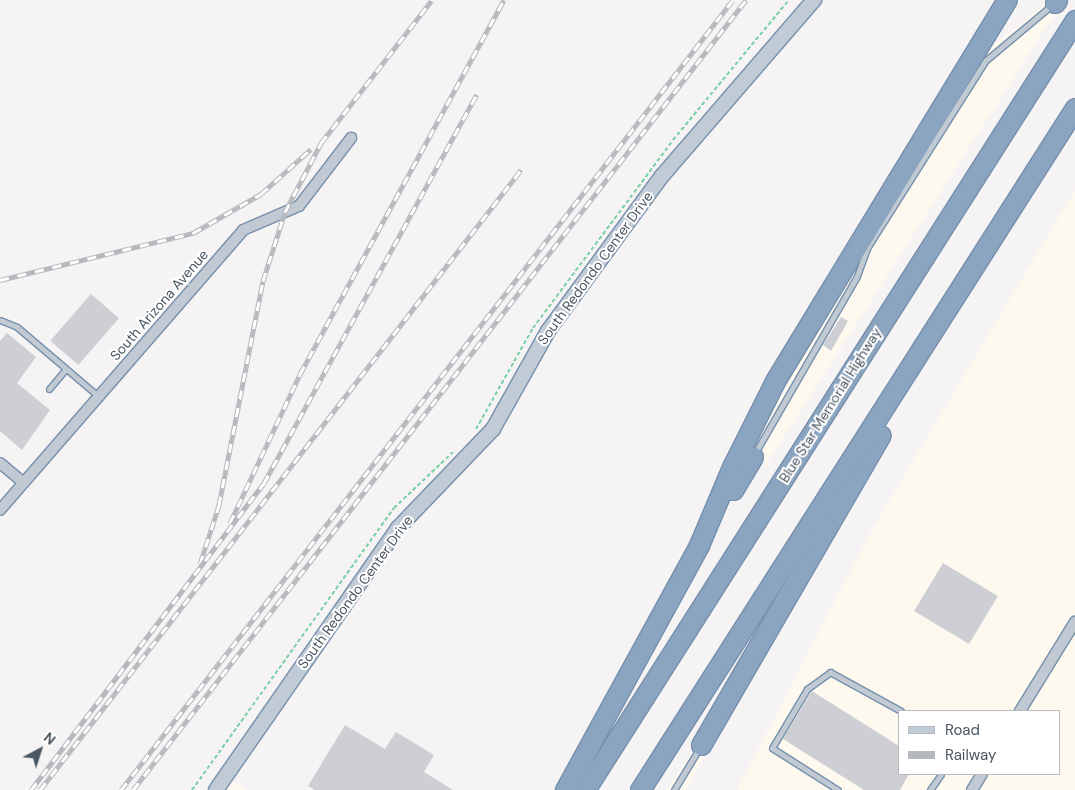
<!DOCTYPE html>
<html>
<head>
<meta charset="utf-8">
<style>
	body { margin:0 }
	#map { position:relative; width:1075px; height:790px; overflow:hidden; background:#f5f3f3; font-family:"DM Sans",sans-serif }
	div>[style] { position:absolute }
	.commercial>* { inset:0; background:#fdf9ef }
	.building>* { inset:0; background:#cdcfd5; transform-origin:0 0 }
	.path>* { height:2px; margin-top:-1px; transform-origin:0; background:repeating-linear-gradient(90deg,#7ad0a6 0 4px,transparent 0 6.5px) }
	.roads { filter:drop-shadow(1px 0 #7690ad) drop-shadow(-1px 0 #7690ad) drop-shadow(0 1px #7690ad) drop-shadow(0 -1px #7690ad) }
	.lane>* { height:5px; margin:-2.5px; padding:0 2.5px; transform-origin:2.5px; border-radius:2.5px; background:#c1cad2 }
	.street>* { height:10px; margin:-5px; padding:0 5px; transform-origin:5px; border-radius:5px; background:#c1cad2 }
	.secondary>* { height:14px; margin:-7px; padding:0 7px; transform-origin:7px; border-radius:7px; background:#c1cbd6 }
	.highway>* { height:19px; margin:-9.5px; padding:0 9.5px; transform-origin:9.5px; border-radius:9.5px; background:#8ba5c1 }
	.rail>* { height:5px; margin-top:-2.5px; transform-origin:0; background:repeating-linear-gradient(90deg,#fff 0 9px,#b5b8bd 0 18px); box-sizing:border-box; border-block:1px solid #b5b8bd }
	span { translate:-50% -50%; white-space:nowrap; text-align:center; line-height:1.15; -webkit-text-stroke:4px #fff; paint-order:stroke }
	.street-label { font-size:14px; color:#4a5661 }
	.legend { position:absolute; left:898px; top:710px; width:162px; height:65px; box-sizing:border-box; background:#fff; border:1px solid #b7bbc0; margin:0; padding:6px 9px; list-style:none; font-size:15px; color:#4a5661 }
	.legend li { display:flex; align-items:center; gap:10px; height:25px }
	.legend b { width:25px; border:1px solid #b7bbc0 }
	.north { position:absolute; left:15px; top:725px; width:50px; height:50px; -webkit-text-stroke:4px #fff; paint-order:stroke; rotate:40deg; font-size:14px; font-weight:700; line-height:20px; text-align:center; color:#4a5661 }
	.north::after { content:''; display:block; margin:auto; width:18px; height:22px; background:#4a5661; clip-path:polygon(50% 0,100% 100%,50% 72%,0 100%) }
</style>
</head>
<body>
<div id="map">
	<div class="commercial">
		<i style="clip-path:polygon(1049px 0,1059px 7px,766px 465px,744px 451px,782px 380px,984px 53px)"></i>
		<i style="clip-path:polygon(evenodd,1075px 190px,1075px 790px,737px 790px,873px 528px,1075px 190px,899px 711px,1059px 711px,1059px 774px,899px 774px,899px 711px)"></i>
		<i style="clip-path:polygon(697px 743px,708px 749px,686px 790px,667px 790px)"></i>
		<i style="clip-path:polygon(225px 777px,247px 790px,216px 790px)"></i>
	</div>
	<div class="building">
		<i style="left:91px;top:294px;width:37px;height:62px;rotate:41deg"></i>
		<i style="clip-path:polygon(841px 317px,848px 321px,831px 351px,823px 345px)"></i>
		<i style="clip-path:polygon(7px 333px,36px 357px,17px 383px,50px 410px,22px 450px,0 431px,0 341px)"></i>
		<i style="left:943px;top:563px;width:64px;height:56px;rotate:31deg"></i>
		<i style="clip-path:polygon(812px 691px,899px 746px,899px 774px,909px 774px,900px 790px,864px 790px,783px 739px)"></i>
		<i style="clip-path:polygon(345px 725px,385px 749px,396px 732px,434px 755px,424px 772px,453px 790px,315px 790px,308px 786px)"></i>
	</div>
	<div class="path">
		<i style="left:476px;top:429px;width:116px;rotate:-60.6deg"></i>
		<i style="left:533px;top:328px;width:234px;rotate:-53.3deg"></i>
		<i style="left:673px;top:140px;width:182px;rotate:-50.4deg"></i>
		<i style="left:192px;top:790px;width:347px;rotate:-54.4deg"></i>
		<i style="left:394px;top:508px;width:81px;rotate:-43.5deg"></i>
	</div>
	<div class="roads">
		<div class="lane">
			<i style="left:0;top:320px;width:18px;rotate:22deg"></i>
			<i style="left:17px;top:327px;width:106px;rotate:40.4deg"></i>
			<i style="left:49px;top:389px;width:26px;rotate:-50deg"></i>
			<i style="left:755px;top:453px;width:204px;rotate:-60deg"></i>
			<i style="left:857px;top:276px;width:30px;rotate:-70deg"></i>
			<i style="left:867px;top:248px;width:221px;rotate:-57.7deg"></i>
			<i style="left:985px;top:61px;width:87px;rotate:-39.9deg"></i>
			<i style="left:674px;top:790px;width:50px;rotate:-58.8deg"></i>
			<i style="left:838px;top:790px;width:78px;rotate:-147.5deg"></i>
			<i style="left:772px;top:748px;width:69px;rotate:-59.3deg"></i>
			<i style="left:807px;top:689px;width:29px;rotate:-36deg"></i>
			<i style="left:830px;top:672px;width:81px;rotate:28.8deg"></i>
			<i style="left:930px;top:790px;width:19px;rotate:-55deg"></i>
		</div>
		<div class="street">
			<i style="left:0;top:463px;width:30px;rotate:40deg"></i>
			<i style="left:0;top:510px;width:371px;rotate:-49deg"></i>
			<i style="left:243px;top:230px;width:61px;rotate:-23.2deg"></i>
			<i style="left:299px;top:206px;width:86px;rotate:-52.6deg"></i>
			<i style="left:1020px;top:711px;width:105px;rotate:-58.3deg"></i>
			<i style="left:972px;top:790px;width:19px;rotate:-58deg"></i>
		</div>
		<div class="secondary">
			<i style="left:216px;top:790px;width:319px;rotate:-55.2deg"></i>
			<i style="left:398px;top:528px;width:137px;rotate:-46.2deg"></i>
			<i style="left:493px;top:429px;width:112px;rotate:-60.7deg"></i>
			<i style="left:548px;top:331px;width:192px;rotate:-53.7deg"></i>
			<i style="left:662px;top:176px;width:233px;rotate:-49.2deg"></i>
		</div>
		<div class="highway">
			<i style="left:1055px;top:3px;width:4px;rotate:-56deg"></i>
			<i style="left:733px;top:490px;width:39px;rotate:-59deg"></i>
			<i style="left:701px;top:745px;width:358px;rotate:-59.9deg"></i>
			<i style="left:565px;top:790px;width:279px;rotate:-61.3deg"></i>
			<i style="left:699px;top:545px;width:85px;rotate:-67.1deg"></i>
			<i style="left:732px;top:467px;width:96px;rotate:-63.4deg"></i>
			<i style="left:775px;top:381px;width:446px;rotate:-58.7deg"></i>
			<i style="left:585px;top:790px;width:913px;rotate:-57.53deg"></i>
			<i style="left:640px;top:790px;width:809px;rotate:-57.47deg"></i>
		</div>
	</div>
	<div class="rail">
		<i style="left:0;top:280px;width:199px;rotate:-13.7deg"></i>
		<i style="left:193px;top:233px;width:78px;rotate:-29.8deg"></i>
		<i style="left:261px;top:194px;width:67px;rotate:-42deg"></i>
		<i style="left:230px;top:523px;width:165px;rotate:-64.8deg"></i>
		<i style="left:300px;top:374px;width:426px;rotate:-61.4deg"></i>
		<i style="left:200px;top:564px;width:62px;rotate:-72.1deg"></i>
		<i style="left:219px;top:505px;width:228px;rotate:-78.9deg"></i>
		<i style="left:263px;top:281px;width:72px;rotate:-72.3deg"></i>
		<i style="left:285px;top:212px;width:78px;rotate:-62.4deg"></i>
		<i style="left:321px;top:143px;width:181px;rotate:-52.2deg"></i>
		<i style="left:31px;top:790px;width:385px;rotate:-52.8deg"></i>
		<i style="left:264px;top:483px;width:443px;rotate:-61.3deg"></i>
		<i style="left:40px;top:790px;width:785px;rotate:-52.2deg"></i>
		<i style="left:121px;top:790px;width:999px;rotate:-52.24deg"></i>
		<i style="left:133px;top:790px;width:1000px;rotate:-52.19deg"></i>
	</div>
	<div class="street-label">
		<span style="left:595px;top:268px;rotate:-54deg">South Redondo Center Drive</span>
		<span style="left:159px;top:305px;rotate:-49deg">South Arizona Avenue</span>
		<span style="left:830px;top:405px;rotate:-58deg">Blue Star Memorial Highway</span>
		<span style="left:355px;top:592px;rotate:-54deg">South Redondo Center Drive</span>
	</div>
	<ul class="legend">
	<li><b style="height:6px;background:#c1cbd6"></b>Road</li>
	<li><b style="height:6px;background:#b5b8bd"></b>Railway</li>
	</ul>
	<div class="north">N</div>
</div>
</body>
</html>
